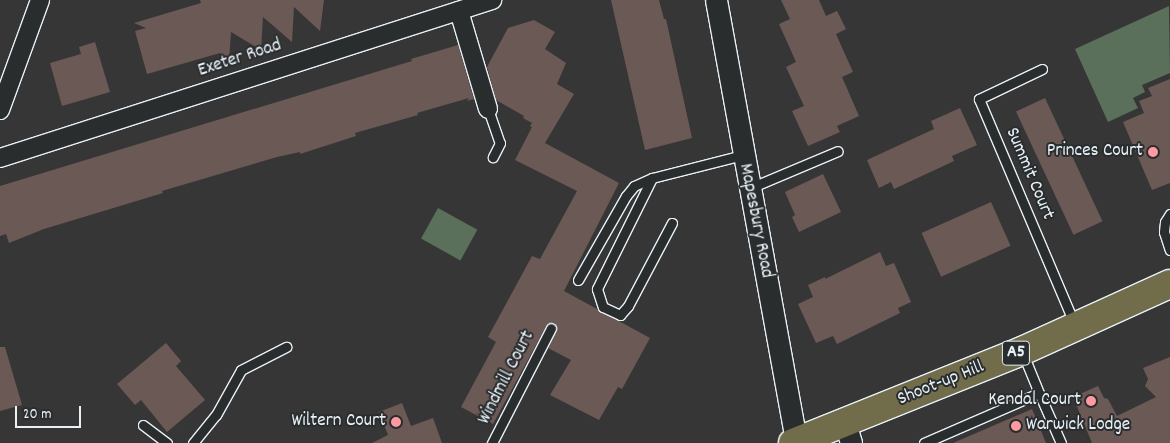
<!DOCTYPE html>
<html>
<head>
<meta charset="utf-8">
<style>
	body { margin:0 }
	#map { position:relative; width:1170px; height:443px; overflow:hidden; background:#373636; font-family:Dekko,sans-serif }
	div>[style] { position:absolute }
	.green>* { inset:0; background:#5a705b; transform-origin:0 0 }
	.building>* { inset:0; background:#6b5956; transform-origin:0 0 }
	.roads { filter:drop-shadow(1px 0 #e8f1f8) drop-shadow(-1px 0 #e8f1f8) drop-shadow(0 1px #e8f1f8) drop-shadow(0 -1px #e8f1f8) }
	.service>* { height:9px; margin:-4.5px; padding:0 4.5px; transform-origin:4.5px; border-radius:4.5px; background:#2a2d2e }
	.minor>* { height:18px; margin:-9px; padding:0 9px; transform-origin:9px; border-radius:9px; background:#2a2d2e }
	.tertiary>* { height:21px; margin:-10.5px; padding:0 10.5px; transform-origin:10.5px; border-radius:10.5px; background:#2a2d2e }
	.primary>* { height:28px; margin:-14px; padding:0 14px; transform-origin:14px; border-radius:14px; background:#716d4b }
	.dots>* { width:14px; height:14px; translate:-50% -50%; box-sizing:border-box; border:2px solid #2a2d2e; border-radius:50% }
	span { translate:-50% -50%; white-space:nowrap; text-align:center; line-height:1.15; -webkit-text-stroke:4px #2a2d2e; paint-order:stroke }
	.shield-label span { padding:1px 4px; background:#2a2d2e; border:1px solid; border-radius:4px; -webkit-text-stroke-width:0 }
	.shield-label { font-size:18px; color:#e8f1f8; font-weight:700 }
	.street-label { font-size:19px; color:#e8f1f8 }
	.poi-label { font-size:19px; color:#e8f1f8 }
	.right { translate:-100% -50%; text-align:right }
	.left { translate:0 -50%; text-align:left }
	.scale { position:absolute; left:15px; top:406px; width:66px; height:22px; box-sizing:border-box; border:2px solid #e8f1f8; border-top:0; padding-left:6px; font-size:15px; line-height:18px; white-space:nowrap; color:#e8f1f8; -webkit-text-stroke:4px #2a2d2e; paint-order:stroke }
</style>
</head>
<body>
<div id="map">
	<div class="green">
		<i style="clip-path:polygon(1169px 6px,1170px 73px,1142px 85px,1145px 92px,1133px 98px,1138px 108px,1108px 122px,1075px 49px)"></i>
		<i style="left:438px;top:208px;width:45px;height:35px;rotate:29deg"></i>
	</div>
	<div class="building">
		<i style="clip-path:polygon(200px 0,324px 0,320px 31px,294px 7px,292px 42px,263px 17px,261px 50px,231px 32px,229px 61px,220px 53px,147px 74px,135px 31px,146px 28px,134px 23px,201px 3px)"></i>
		<i style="clip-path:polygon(611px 0,659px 0,664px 19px,666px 19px,692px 138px,645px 150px)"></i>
		<i style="clip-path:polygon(781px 0,819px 0,826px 16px,837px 11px,846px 29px,836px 34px,853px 72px,842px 77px,859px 116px,837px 126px,840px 132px,808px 146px,792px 111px,804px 106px,786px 67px,796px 62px,779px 24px,790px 19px)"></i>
		<i style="clip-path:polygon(534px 20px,555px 32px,545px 49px,566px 63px,557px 84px,574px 94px,545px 143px,619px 183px,564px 291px,650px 338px,622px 389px,618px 387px,599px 420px,550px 395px,571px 360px,548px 348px,557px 328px,554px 323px,548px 323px,493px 424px,461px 407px,496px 342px,488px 337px,532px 256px,540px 259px,577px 191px,515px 160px,532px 127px,530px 126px,532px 123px,523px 118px,524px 116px,496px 100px,487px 67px,508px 28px)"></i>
		<i style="clip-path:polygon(95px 42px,110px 92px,62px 106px,50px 63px,81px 54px,79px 47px)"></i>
		<i style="clip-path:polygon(458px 45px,474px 99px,467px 101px,469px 98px,417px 113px,418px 115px,355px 133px,356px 136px,300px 154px,300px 152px,277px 157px,162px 191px,163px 193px,44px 229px,9px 243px,6px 234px,0 236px,0 186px,412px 61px,411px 59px)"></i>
		<i style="clip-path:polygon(1170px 79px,1170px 183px,1152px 190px,1123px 122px,1144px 113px,1139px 101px,1152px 96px,1148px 88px)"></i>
		<i style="left:1045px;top:98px;width:136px;height:32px;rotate:65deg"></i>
		<i style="clip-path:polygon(960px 108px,977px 145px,952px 156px,954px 161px,894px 189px,891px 182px,879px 188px,867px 160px,934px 129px,931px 121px)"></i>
		<i style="clip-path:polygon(823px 174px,841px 212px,799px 232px,792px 217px,795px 215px,785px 192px)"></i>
		<i style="left:991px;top:202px;width:48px;height:76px;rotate:66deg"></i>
		<i style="clip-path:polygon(880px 252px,886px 266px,894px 263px,911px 302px,898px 308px,900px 313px,837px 344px,833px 336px,816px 343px,798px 304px,813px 297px,808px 285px,825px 277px,825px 279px)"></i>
		<i style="clip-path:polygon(166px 343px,181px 361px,176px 366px,205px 400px,167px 432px,141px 400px,135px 405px,117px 384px)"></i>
		<i style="clip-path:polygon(0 347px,5px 347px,22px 405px,0 411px)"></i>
		<i style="clip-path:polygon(1170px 357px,1170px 443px,1092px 443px,1073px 397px,1098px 386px,1104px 398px,1108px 399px,1117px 416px,1156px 397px,1145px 386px,1148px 379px,1143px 368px)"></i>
		<i style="clip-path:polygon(402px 403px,411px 426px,433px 418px,442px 443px,372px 443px,388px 435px,379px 412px)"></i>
		<i style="clip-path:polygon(1032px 409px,1046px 443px,953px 443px)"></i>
	</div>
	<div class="roads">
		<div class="service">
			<i style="left:1042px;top:69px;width:70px;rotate:154.5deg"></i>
			<i style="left:979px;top:99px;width:246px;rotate:67deg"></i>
			<i style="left:488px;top:109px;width:36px;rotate:71deg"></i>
			<i style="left:500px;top:143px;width:16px;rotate:117deg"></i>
			<i style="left:652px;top:178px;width:124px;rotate:116.4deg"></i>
			<i style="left:597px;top:289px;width:19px;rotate:72deg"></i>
			<i style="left:603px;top:307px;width:19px;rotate:25deg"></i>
			<i style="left:620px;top:315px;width:12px;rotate:-48deg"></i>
			<i style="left:628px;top:306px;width:94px;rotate:-62.1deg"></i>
			<i style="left:750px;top:188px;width:95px;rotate:-22.8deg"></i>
			<i style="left:1170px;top:214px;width:9px;rotate:122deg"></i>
			<i style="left:1165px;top:222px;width:10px;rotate:96deg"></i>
			<i style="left:1164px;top:232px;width:19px;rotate:72deg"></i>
			<i style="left:578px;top:280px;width:97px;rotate:-60.3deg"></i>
			<i style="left:626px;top:196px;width:13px;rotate:-51deg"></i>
			<i style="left:634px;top:186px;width:20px;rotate:-24deg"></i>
			<i style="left:652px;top:178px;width:94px;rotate:-14.2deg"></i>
			<i style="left:1023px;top:354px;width:42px;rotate:67.7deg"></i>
			<i style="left:143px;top:425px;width:30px;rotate:37deg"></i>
			<i style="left:193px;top:443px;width:36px;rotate:-51deg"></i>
			<i style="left:216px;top:415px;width:51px;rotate:-60.9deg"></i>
			<i style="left:241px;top:370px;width:51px;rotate:-27.1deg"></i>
			<i style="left:492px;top:443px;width:129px;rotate:-62.8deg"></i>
			<i style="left:924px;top:443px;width:125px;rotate:-23.5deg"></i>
			<i style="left:1039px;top:393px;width:55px;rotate:66.3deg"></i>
		</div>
		<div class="minor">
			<i style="left:459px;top:11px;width:102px;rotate:73.5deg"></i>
			<i style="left:0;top:110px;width:117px;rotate:-70deg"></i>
			<i style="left:0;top:158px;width:517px;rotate:-17.8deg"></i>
		</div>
		<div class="tertiary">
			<i style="left:716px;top:0;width:449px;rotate:79.7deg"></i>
			<i style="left:845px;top:423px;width:21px;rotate:73deg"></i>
		</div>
		<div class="primary">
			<i style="left:793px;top:443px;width:247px;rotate:-21.9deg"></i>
			<i style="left:1022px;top:351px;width:162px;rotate:-24.4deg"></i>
		</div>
	</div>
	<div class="dots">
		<i style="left:1153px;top:152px;background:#ff9aa2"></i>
		<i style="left:1091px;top:401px;background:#ff9aa2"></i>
		<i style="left:396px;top:422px;background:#ff9aa2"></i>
		<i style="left:1016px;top:426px;background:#ff9aa2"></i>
	</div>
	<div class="shield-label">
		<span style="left:1016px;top:353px">A5</span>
	</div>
	<div class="street-label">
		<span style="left:240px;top:59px;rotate:-18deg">Exeter Road</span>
		<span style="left:1029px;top:174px;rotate:67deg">Summit Court</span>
		<span style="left:755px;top:221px;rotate:79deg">Mapesbury Road</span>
		<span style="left:507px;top:378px;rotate:-63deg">Windmill Court</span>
		<span style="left:941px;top:384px;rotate:-22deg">Shoot-up Hill</span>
	</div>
	<div class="poi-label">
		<span class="right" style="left:1143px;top:152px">Princes Court</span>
		<span class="right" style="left:1081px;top:401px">Kendal Court</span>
		<span class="right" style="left:386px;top:422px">Wiltern Court</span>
		<span class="left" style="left:1026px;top:426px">Warwick Lodge</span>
	</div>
	<div class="scale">20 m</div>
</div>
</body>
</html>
